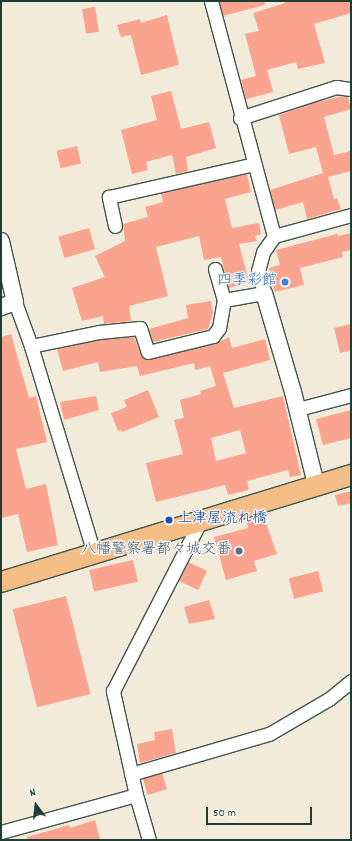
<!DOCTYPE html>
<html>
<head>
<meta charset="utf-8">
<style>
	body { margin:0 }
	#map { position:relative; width:352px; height:841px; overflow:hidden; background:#f3ebda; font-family:Dekko,"Klee One",sans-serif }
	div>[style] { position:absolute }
	.building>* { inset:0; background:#faa38e; transform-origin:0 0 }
	.roads { filter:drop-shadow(1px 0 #3f574d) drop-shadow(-1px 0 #3f574d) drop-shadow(0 1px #3f574d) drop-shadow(0 -1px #3f574d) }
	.minor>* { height:13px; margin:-6.5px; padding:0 6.5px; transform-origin:6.5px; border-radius:6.5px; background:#fff }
	.tertiary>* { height:16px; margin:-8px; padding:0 8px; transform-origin:8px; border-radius:8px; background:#fff }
	.primary>* { height:20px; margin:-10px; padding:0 10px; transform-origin:10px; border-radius:10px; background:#f6be87 }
	.dots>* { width:11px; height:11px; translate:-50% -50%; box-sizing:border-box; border:2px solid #f6f6f2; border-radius:50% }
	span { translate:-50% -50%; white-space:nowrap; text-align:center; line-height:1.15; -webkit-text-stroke:3px #f6f6f2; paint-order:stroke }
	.shop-label { font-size:15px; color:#366cbe }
	.right { translate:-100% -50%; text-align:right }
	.transit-label { font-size:15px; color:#164399 }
	.left { translate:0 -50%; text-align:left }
	.service-label { font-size:15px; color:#4e5e75 }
	.frame { position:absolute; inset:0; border:2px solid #1f3d34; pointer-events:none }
	.north { position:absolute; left:16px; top:785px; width:40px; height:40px; -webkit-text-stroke:3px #f6f6f2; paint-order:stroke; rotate:345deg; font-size:11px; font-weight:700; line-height:16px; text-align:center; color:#1f3d34 }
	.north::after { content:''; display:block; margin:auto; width:14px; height:18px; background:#1f3d34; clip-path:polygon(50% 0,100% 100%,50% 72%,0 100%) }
	.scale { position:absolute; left:206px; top:807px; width:106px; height:18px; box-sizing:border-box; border:2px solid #1f3d34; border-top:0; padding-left:5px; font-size:12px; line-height:14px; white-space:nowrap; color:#1f3d34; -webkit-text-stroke:3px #f6f6f2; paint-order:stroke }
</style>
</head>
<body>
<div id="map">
	<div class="building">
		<i style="clip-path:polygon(219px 1px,264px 1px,265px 5px,223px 16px)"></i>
		<i style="clip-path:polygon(284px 1px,351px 1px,351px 13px,314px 24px,325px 63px,298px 69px,296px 62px,267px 70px,273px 92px,246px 99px,241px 80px,256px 76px,245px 34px,259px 31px,253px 13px,285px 3px)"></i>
		<i style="left:95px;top:7px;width:25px;height:13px;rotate:81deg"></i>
		<i style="clip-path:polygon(167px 15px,179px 65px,141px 75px,131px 35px,121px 37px,117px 25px,140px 19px,141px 23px)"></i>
		<i style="clip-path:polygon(171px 91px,181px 129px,209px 122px,216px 148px,186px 157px,188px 171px,176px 174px,172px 155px,146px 162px,148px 170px,132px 174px,121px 130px,157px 120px,151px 96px)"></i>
		<i style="clip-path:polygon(343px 96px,348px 97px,351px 109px,324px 117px,334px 155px,351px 151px,351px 171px,328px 177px,334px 199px,337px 198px,341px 209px,307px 219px,303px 202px,275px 210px,270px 190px,323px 173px,316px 147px,289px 154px,279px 115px,313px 103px)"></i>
		<i style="left:77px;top:146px;width:18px;height:21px;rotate:77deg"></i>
		<i style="clip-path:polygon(247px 174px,251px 192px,225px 199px,232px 228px,259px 223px,261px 234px,255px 236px,257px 241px,239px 244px,249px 282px,229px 288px,221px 257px,204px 260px,199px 236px,156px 247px,168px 296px,129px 306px,131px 321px,104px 324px,103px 316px,82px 321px,72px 288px,105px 277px,95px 256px,125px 241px,123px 224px,148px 217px,145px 207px,163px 202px,161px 193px)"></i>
		<i style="left:89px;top:228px;width:22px;height:32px;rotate:74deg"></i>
		<i style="clip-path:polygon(351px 233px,351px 250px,342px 252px,343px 257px,300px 268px,304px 285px,275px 292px,269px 268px,280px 265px,276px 250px,337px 234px,338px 236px)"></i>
		<i style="clip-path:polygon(211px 301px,213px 313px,208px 329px,153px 342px,149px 329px,188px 318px,186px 305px)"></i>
		<i style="clip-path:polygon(351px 324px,351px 350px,340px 353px,334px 328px)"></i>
		<i style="clip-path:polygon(11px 334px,29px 398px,36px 396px,47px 442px,16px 449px,26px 489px,46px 484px,58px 545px,27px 552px,18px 514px,1px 518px,1px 337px)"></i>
		<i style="clip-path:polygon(evenodd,134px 337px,141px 355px,146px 360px,215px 344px,229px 337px,232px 348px,265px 339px,270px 360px,223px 373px,234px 408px,283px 396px,301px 475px,290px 477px,288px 470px,247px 481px,249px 490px,228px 495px,225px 485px,156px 502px,146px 463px,183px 454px,174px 420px,184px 418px,180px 400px,201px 394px,200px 391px,216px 386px,210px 366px,195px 370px,194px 363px,140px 376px,137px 366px,100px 372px,98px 362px,63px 371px,57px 349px,100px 340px,134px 337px,240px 430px,246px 453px,216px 461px,211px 438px,240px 430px)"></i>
		<i style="clip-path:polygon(148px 390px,159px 417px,122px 432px,121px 430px,118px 431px,111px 413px,127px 407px,124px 400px)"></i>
		<i style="clip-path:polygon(96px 396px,99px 410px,64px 420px,60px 402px)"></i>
		<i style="clip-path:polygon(351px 410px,351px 438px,323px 445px,316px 419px)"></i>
		<i style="clip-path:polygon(351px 491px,351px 503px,338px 506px,335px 495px)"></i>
		<i style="clip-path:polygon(263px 515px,277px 554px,254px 561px,257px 571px,226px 580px,214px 537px,248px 528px,246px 520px)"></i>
		<i style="left:133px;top:560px;width:22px;height:45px;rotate:77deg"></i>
		<i style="left:188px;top:562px;width:21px;height:21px;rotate:25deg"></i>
		<i style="left:318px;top:571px;width:21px;height:30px;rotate:76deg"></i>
		<i style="left:66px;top:596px;width:101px;height:55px;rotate:76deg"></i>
		<i style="clip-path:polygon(209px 600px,215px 619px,189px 624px,184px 607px)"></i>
		<i style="clip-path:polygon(172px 729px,176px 753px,140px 763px,137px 744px,155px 740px,154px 732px)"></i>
		<i style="left:162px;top:773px;width:17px;height:20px;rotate:73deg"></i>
		<i style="clip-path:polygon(95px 820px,100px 840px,27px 840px,27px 837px,69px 825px,70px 828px)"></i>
	</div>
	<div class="roads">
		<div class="minor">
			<i style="left:211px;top:1px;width:243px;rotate:75deg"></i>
			<i style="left:240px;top:118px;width:101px;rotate:-17.9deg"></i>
			<i style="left:336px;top:87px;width:15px;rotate:8deg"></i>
			<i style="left:115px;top:226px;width:30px;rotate:-102deg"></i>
			<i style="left:109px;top:197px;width:149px;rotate:-12.8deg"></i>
			<i style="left:215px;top:269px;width:32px;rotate:74deg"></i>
			<i style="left:15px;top:302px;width:47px;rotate:70deg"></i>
			<i style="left:31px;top:346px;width:217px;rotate:73.1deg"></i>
			<i style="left:31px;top:346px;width:69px;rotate:-11.6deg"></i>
			<i style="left:99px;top:332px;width:41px;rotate:-5.6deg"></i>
			<i style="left:140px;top:328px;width:25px;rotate:72deg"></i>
			<i style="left:148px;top:352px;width:67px;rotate:-13.8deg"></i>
			<i style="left:213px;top:336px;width:10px;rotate:-53deg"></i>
			<i style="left:219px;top:328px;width:28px;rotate:-80deg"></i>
			<i style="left:224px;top:300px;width:41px;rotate:-9.9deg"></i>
			<i style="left:264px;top:293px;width:23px;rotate:-105deg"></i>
			<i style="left:258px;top:271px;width:20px;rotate:-75deg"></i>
			<i style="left:263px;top:252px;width:19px;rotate:-55deg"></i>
			<i style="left:274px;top:236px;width:80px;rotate:-15.3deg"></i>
			<i style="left:298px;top:409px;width:55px;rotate:-14.8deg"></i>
			<i style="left:131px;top:774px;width:144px;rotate:-16.2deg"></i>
			<i style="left:269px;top:734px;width:69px;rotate:-30.3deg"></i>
			<i style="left:329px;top:699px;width:28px;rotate:-39deg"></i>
			<i style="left:1px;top:832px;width:140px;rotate:-15.3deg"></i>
			<i style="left:149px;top:840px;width:47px;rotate:-106.1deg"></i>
			<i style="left:136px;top:795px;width:107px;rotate:-102.5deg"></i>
			<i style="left:113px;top:691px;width:192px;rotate:-62.8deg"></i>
		</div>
		<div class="tertiary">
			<i style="left:1px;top:241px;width:63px;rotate:77.1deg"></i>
			<i style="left:15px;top:302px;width:15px;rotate:160deg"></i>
			<i style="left:264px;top:293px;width:103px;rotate:73.7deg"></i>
			<i style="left:293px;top:392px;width:95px;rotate:76deg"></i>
		</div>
		<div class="primary">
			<i style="left:1px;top:582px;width:366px;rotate:-17deg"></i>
		</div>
	</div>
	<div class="dots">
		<i style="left:285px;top:282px;background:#3f7fe0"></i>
		<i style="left:169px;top:520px;background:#1a4fb4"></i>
		<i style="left:239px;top:551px;background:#5c6f8a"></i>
	</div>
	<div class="shop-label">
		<span class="right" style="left:277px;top:282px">四季彩館</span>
	</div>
	<div class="transit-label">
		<span class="left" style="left:177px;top:520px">上津屋流れ橋</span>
	</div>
	<div class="service-label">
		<span class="right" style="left:231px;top:551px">八幡警察署都々城交番</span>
	</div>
	<div class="frame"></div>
	<div class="north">N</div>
	<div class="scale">50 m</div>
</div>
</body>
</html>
